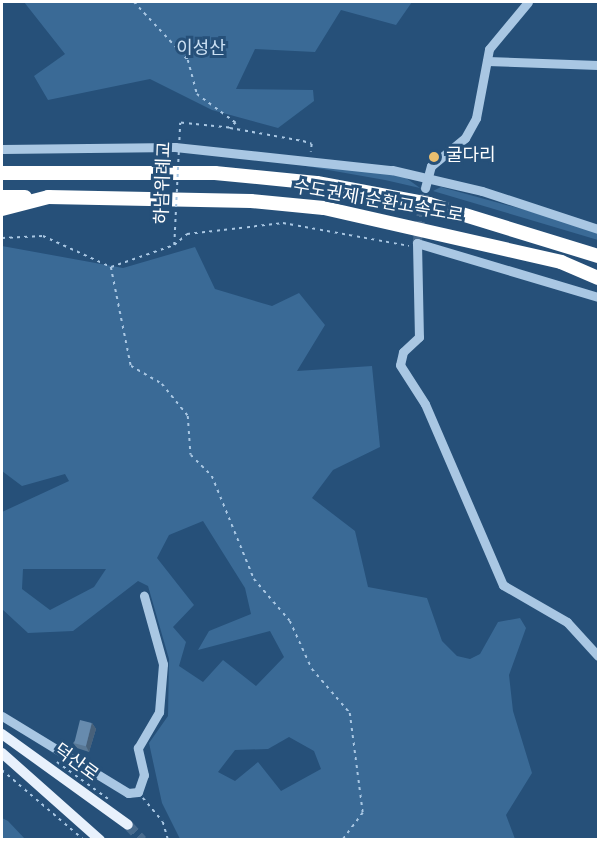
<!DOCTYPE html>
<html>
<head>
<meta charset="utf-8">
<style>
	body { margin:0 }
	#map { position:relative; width:600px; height:841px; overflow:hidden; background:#265079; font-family:Overpass,"Noto Sans KR",sans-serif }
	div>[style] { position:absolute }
	.green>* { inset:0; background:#3a6a96 }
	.minor-tunnel>* { height:9px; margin-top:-4.5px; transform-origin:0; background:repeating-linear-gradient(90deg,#476a8d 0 9px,transparent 0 13.5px) }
	.major-tunnel>* { height:10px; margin-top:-5px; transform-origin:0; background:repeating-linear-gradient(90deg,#476a8d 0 10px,transparent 0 15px) }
	.path>* { height:1.5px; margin-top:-0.75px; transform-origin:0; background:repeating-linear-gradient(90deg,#a9c7e3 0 3px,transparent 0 7.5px) }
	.minor>* { height:9px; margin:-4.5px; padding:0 4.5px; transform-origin:4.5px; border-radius:4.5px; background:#a9c7e3 }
	.major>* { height:10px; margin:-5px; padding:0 5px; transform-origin:5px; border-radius:5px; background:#e8f1fc }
	.highway>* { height:14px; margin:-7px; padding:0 7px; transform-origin:7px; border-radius:7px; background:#fff }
	.path-bridge>* { height:1.5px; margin-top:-0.75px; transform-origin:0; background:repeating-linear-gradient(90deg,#a9c7e3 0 3px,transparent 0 7.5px) }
	.wall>* { inset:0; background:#597896 }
	.shaded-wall>* { inset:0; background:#48617a }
	.building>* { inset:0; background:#678bae; transform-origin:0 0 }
	.dots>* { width:16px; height:16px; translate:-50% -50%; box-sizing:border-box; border:3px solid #265079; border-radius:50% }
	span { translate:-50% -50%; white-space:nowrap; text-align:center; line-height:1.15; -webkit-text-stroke:6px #265079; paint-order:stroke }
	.park-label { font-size:18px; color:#cbe0f3 }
	.poi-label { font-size:18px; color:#fff }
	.left { translate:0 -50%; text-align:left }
	.street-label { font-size:18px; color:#fff }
	.frame { position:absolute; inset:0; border:3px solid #fff; pointer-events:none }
</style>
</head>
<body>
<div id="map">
	<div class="green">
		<i style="clip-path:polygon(24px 2px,412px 2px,396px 25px,341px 10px,315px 52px,255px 49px,236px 89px,313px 90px,314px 101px,278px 128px,212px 110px,150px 79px,48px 100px,34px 76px,65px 54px)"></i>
		<i style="clip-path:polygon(283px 162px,402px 175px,420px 188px,385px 180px)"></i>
		<i style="clip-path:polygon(441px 187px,547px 216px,598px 233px,598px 240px,433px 191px)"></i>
		<i style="clip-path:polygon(evenodd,2px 246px,123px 268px,195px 247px,215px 289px,272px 306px,299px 293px,325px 325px,297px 371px,372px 366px,380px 447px,333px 470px,312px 498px,355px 531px,368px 587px,427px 598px,442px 641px,457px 656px,470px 659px,480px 654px,498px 622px,520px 618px,526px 628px,509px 675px,513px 711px,532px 773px,506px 815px,515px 839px,180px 839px,162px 803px,149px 743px,168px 716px,169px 659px,148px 586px,138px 581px,73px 631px,28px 633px,2px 609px,2px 512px,69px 481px,65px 474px,22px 486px,2px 471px,2px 246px,203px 521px,245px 588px,251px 614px,209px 631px,198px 650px,270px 631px,284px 657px,256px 686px,223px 660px,203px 682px,179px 666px,186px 642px,173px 627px,194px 605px,157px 558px,169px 535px,203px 521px,2px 246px,23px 569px,106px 569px,94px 587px,50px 610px,22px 589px,23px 569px,2px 246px,289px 737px,314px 751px,321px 769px,281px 791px,258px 762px,235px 781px,218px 772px,235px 750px,268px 749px,289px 737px)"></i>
		<i style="clip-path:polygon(2px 818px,8px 821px,25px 839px,2px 839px)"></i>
	</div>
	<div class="minor-tunnel">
		<i style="left:417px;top:243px;width:56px;rotate:-81.7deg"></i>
	</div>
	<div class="major-tunnel">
		<i style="left:128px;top:825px;width:21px;rotate:47deg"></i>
	</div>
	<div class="path">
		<i style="left:134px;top:2px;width:79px;rotate:47deg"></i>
		<i style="left:188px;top:60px;width:35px;rotate:75deg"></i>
		<i style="left:197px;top:94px;width:49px;rotate:36.6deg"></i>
		<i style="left:236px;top:123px;width:9px;rotate:144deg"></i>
		<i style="left:229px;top:128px;width:49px;rotate:-174.2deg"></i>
		<i style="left:230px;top:128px;width:74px;rotate:10.1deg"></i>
		<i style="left:303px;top:141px;width:9px;rotate:18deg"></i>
		<i style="left:312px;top:144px;width:8px;rotate:97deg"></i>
		<i style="left:2px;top:238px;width:41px;rotate:-2.8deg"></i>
		<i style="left:43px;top:236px;width:75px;rotate:24.5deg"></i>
		<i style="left:111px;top:267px;width:67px;rotate:-19.2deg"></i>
		<i style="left:174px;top:245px;width:17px;rotate:-40deg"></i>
		<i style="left:187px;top:234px;width:97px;rotate:-6.5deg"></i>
		<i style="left:283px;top:223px;width:128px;rotate:10.3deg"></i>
		<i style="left:111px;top:267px;width:101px;rotate:78.6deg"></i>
		<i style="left:131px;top:366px;width:36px;rotate:30deg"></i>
		<i style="left:162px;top:384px;width:41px;rotate:50.9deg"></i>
		<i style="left:188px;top:416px;width:39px;rotate:86deg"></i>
		<i style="left:191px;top:455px;width:30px;rotate:45deg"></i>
		<i style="left:212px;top:476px;width:111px;rotate:67.8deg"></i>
		<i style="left:254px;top:579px;width:55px;rotate:49.4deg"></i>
		<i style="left:290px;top:621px;width:53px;rotate:65.4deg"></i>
		<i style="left:312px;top:669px;width:58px;rotate:49.2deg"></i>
		<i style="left:350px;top:713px;width:101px;rotate:82.6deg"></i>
		<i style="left:363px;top:813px;width:34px;rotate:127deg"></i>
		<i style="left:57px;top:762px;width:67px;rotate:35.8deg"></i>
		<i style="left:2px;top:770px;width:108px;rotate:40.5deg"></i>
		<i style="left:143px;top:798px;width:31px;rotate:50deg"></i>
		<i style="left:163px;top:822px;width:19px;rotate:74deg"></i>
	</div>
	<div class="minor">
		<i style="left:487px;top:61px;width:111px;rotate:2.1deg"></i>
		<i style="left:2px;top:149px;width:173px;rotate:-0.7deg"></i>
		<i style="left:175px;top:147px;width:218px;rotate:6.1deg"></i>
		<i style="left:392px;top:170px;width:92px;rotate:13.1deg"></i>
		<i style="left:482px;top:191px;width:122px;rotate:18.1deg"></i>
		<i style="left:425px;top:188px;width:23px;rotate:-75deg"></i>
		<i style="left:431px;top:166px;width:44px;rotate:-39.5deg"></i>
		<i style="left:465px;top:138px;width:23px;rotate:-61deg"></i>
		<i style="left:476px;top:118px;width:70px;rotate:-79.3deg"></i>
		<i style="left:489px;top:49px;width:61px;rotate:-50.3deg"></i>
		<i style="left:598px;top:297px;width:189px;rotate:-163.4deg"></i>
		<i style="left:417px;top:243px;width:94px;rotate:88.8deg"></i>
		<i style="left:419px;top:337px;width:22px;rotate:137deg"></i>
		<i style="left:403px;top:352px;width:13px;rotate:103deg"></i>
		<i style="left:400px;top:365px;width:46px;rotate:57.3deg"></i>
		<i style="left:425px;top:404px;width:197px;rotate:66.7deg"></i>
		<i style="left:503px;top:585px;width:74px;rotate:30deg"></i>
		<i style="left:567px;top:622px;width:46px;rotate:47.6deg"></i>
		<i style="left:2px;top:716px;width:148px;rotate:31.4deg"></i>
		<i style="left:128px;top:793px;width:10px;rotate:-6deg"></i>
		<i style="left:138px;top:792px;width:18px;rotate:-71deg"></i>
		<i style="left:144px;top:775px;width:28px;rotate:-103deg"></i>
		<i style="left:138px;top:748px;width:42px;rotate:-59.7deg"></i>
		<i style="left:159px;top:712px;width:48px;rotate:-85.2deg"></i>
		<i style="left:163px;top:664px;width:71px;rotate:-105.6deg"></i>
	</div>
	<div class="major">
		<i style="left:2px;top:734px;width:155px;rotate:35.8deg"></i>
		<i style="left:2px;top:753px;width:131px;rotate:41.6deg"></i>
	</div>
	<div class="highway">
		<i style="left:2px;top:173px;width:213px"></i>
		<i style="left:215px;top:173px;width:102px;rotate:5.6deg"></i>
		<i style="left:317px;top:183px;width:114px;rotate:10.6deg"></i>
		<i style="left:429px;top:204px;width:177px;rotate:17.1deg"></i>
		<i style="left:2px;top:197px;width:23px"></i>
		<i style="left:2px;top:209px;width:48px;rotate:-14.6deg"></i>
		<i style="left:48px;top:197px;width:203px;rotate:1.1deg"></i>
		<i style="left:251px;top:201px;width:73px;rotate:5.5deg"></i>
		<i style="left:324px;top:208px;width:243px;rotate:12.8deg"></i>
		<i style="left:561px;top:262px;width:40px;rotate:23.4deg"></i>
	</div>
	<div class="path-bridge">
		<i style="left:174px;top:245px;width:122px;rotate:-87.2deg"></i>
	</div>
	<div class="wall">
		<i style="clip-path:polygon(92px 723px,96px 729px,89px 752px,77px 748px,73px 743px)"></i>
	</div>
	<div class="shaded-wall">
		<i style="clip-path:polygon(92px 723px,96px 729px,89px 752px,86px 746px)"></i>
	</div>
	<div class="building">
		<i style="left:80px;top:720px;width:12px;height:24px;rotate:14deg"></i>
	</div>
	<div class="dots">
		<i style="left:434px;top:157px;background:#ebbf6f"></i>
	</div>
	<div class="park-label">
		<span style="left:201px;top:50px">이성산</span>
	</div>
	<div class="poi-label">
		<span class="left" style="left:446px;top:157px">굴다리</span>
	</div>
	<div class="street-label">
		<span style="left:165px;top:183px;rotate:-88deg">하남위례교</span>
		<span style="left:378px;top:203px;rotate:10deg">수도권제1순환고속도로</span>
		<span style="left:75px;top:764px;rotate:36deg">덕산로</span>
	</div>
	<div class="frame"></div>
</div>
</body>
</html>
